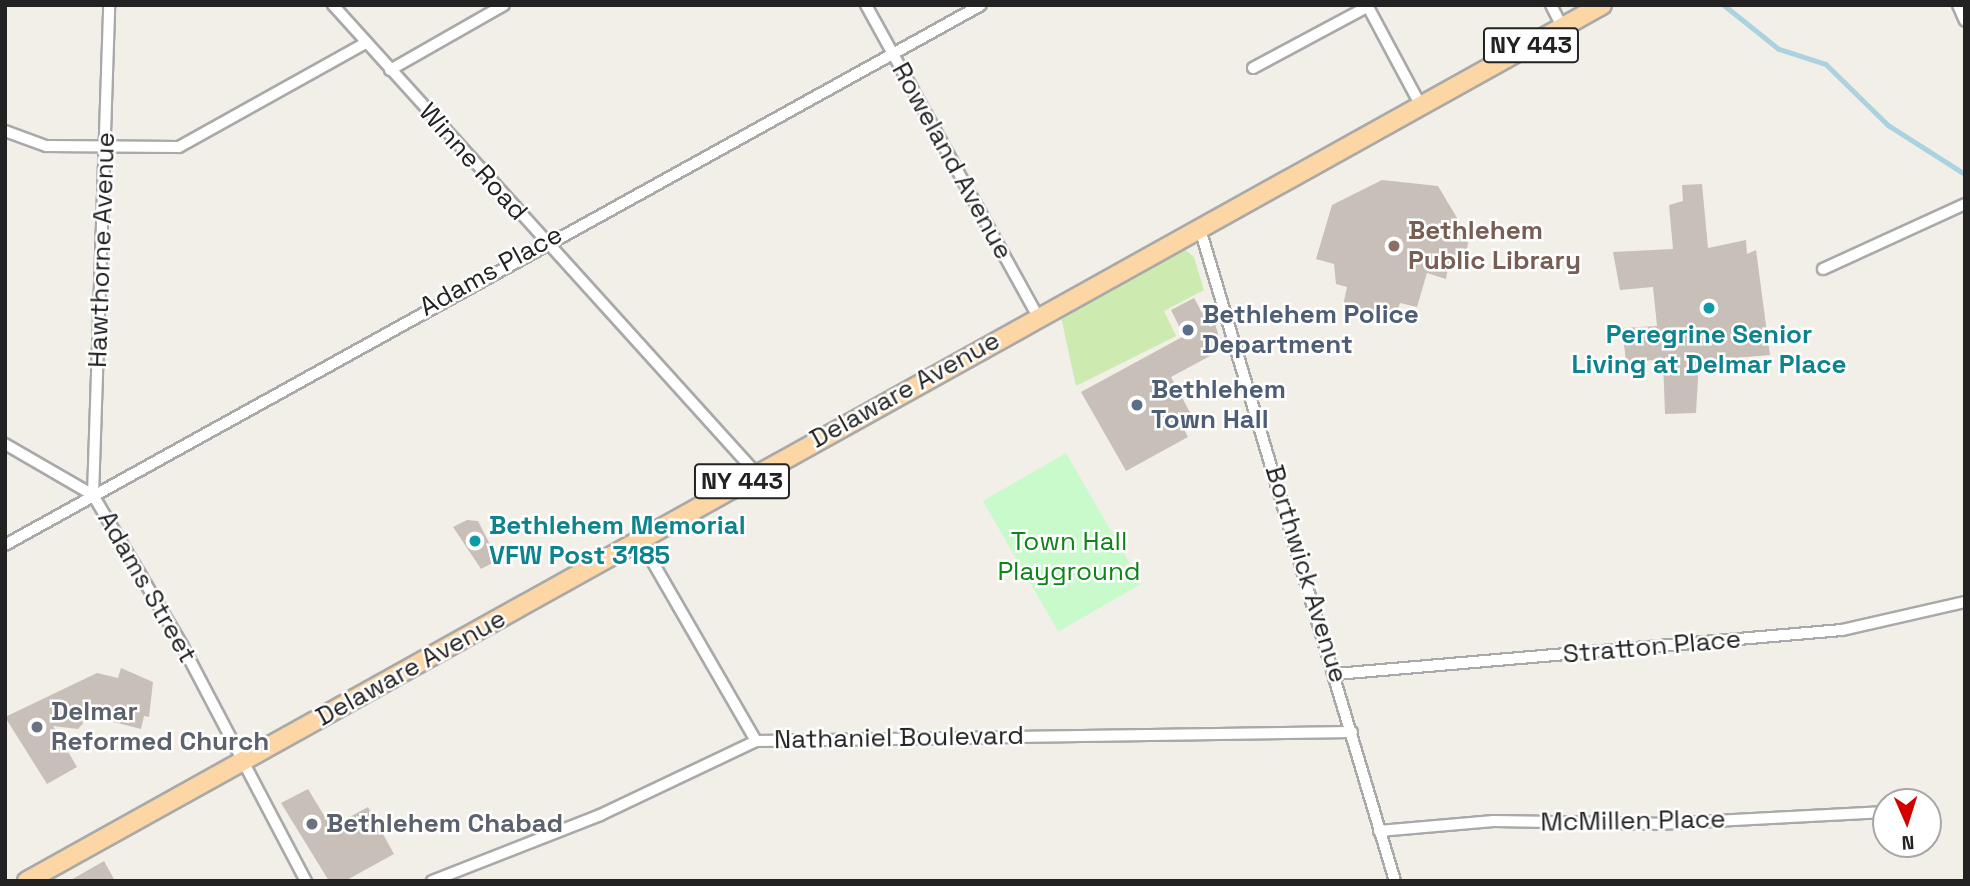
<!DOCTYPE html>
<html>
<head>
<meta charset="utf-8">
<style>
	body { margin:0 }
	#map { position:relative; width:1970px; height:886px; overflow:hidden; background:#f2efe9; font-family:"Space Grotesk",sans-serif }
	div>[style] { position:absolute }
	.grass>* { inset:0; background:#cdebb0 }
	.park>* { inset:0; background:#c8facc; transform-origin:0 0 }
	.stream>* { height:4.5px; margin:-2.25px; padding:0 2.25px; transform-origin:2.25px; border-radius:2.25px; background:#aad3df }
	.building>* { inset:0; background:#c7bfb8 }
	.roads { filter:drop-shadow(2px 0 #a9a9a9) drop-shadow(-2px 0 #a9a9a9) drop-shadow(0 2px #a9a9a9) drop-shadow(0 -2px #a9a9a9) }
	.minor>* { height:10px; margin:-5px; padding:0 5px; transform-origin:5px; border-radius:5px; background:#fff }
	.primary>* { height:18px; margin:-9px; padding:0 9px; transform-origin:9px; border-radius:9px; background:#fcd6a4 }
	.dots>* { width:19px; height:19px; translate:-50% -50%; box-sizing:border-box; border:4px solid #fff; border-radius:50% }
	span { translate:-50% -50%; white-space:nowrap; text-align:center; line-height:1.15; -webkit-text-stroke:5px #fff; paint-order:stroke }
	.shield-label span { padding:2px 5px; background:#fff; border:2px solid; border-radius:5px; -webkit-text-stroke-width:0 }
	.shield-label { font-size:24px; color:#222; font-weight:700 }
	.street-label { font-size:26px; color:#222 }
	.education-label { font-size:26px; color:#785e54; font-weight:700 }
	.left { translate:0 -50%; text-align:left }
	.service-label { font-size:26px; color:#4e5e75; font-weight:700 }
	.culture-label { font-size:26px; color:#0d838f; font-weight:700 }
	.park-label { font-size:26px; color:#0c8416 }
	.worship-label { font-size:26px; color:#5b616d; font-weight:700 }
	.frame { position:absolute; inset:0; border:7px solid #222; pointer-events:none }
	.north { position:absolute; left:1872px; top:788px; width:70px; height:70px; box-sizing:border-box; background:#fff; border:2px solid #a7a7a7; border-radius:50%; rotate:177deg; font-size:19px; font-weight:700; line-height:28px; text-align:center; color:#222 }
	.north::after { content:''; display:block; margin:auto; width:24px; height:32px; background:#d40000; clip-path:polygon(50% 0,100% 100%,50% 72%,0 100%) }
</style>
</head>
<body>
<div id="map">
	<div class="grass">
		<i style="clip-path:polygon(1183px 248px,1194px 257px,1204px 290px,1164px 311px,1176px 336px,1076px 386px,1061px 317px)"></i>
	</div>
	<div class="park">
		<i style="left:1066px;top:453px;width:151px;height:96px;rotate:60deg"></i>
	</div>
	<div class="stream">
		<i style="left:1724px;top:5px;width:70px;rotate:38.7deg"></i>
		<i style="left:1779px;top:49px;width:49px;rotate:17.7deg"></i>
		<i style="left:1826px;top:64px;width:87px;rotate:44.5deg"></i>
		<i style="left:1888px;top:125px;width:91px;rotate:32.5deg"></i>
	</div>
	<div class="building">
		<i style="clip-path:polygon(1382px 180px,1438px 186px,1469px 238px,1466px 254px,1449px 263px,1446px 279px,1427px 273px,1417px 307px,1400px 303px,1394px 320px,1343px 306px,1347px 287px,1336px 284px,1334px 264px,1316px 259px,1332px 205px)"></i>
		<i style="clip-path:polygon(1702px 184px,1708px 248px,1746px 240px,1747px 254px,1756px 250px,1770px 355px,1699px 361px,1696px 413px,1665px 414px,1663px 360px,1626px 361px,1622px 328px,1657px 326px,1653px 287px,1620px 290px,1613px 252px,1673px 249px,1669px 205px,1683px 201px,1682px 185px)"></i>
		<i style="clip-path:polygon(1194px 298px,1210px 327px,1215px 324px,1223px 349px,1171px 377px,1193px 418px,1181px 424px,1188px 437px,1126px 471px,1081px 392px,1184px 336px,1171px 310px)"></i>
		<i style="clip-path:polygon(467px 520px,478px 521px,498px 560px,481px 569px,453px 527px)"></i>
		<i style="clip-path:polygon(121px 668px,153px 682px,149px 717px,144px 716px,141px 729px,90px 716px,78px 729px,53px 726px,77px 767px,47px 784px,5px 717px,97px 673px,118px 678px)"></i>
		<i style="clip-path:polygon(308px 789px,331px 827px,368px 807px,394px 854px,345px 881px,329px 881px,281px 803px)"></i>
		<i style="clip-path:polygon(104px 861px,115px 881px,69px 881px)"></i>
	</div>
	<div class="roads">
		<div class="minor">
			<i style="left:333px;top:5px;width:631px;rotate:47.89deg"></i>
			<i style="left:866px;top:5px;width:356px;rotate:61.1deg"></i>
			<i style="left:1367px;top:5px;width:115px;rotate:61.9deg"></i>
			<i style="left:1551px;top:5px;width:25px;rotate:63deg"></i>
			<i style="left:1958px;top:5px;width:17px;rotate:66deg"></i>
			<i style="left:1253px;top:68px;width:129px;rotate:-28.2deg"></i>
			<i style="left:390px;top:70px;width:131px;rotate:-29.7deg"></i>
			<i style="left:5px;top:131px;width:44px;rotate:20.1deg"></i>
			<i style="left:46px;top:146px;width:133px;rotate:0.4deg"></i>
			<i style="left:179px;top:147px;width:214px;rotate:-29.1deg"></i>
			<i style="left:1200px;top:229px;width:681px;rotate:73.35deg"></i>
			<i style="left:1823px;top:269px;width:156px;rotate:-24.6deg"></i>
			<i style="left:5px;top:444px;width:102px;rotate:30.1deg"></i>
			<i style="left:93px;top:495px;width:174px;rotate:59.3deg"></i>
			<i style="left:182px;top:645px;width:267px;rotate:62.3deg"></i>
			<i style="left:93px;top:495px;width:490px;rotate:-88.1deg"></i>
			<i style="left:640px;top:540px;width:232px;rotate:60deg"></i>
			<i style="left:5px;top:545px;width:1115px;rotate:-28.95deg"></i>
			<i style="left:1336px;top:674px;width:508px;rotate:-4.97deg"></i>
			<i style="left:1842px;top:630px;width:126px;rotate:-12.8deg"></i>
			<i style="left:1379px;top:831px;width:115px;rotate:-5deg"></i>
			<i style="left:1494px;top:821px;width:164px;rotate:1deg"></i>
			<i style="left:1658px;top:824px;width:228px;rotate:-3deg"></i>
			<i style="left:432px;top:881px;width:180px;rotate:-21.4deg"></i>
			<i style="left:600px;top:815px;width:173px;rotate:-25.4deg"></i>
			<i style="left:756px;top:741px;width:596px;rotate:-0.87deg"></i>
		</div>
		<div class="primary">
			<i style="left:27px;top:881px;width:1802px;rotate:-29.08deg"></i>
		</div>
	</div>
	<div class="dots">
		<i style="left:1394px;top:246px;background:#8d6e63"></i>
		<i style="left:1709px;top:308px;background:#0f9aa8"></i>
		<i style="left:1188px;top:330px;background:#5c6f8a"></i>
		<i style="left:1137px;top:405px;background:#5c6f8a"></i>
		<i style="left:475px;top:541px;background:#0f9aa8"></i>
		<i style="left:37px;top:727px;background:#6b7280"></i>
		<i style="left:312px;top:824px;background:#6b7280"></i>
	</div>
	<div class="shield-label">
		<span style="left:1531px;top:45px">NY 443</span>
		<span style="left:742px;top:481px">NY 443</span>
	</div>
	<div class="street-label">
		<span style="left:952px;top:161px;rotate:61deg">Roweland Avenue</span>
		<span style="left:473px;top:162px;rotate:48deg">Winne Road</span>
		<span style="left:102px;top:250px;rotate:-88deg">Hawthorne Avenue</span>
		<span style="left:491px;top:271px;rotate:-29deg">Adams Place</span>
		<span style="left:905px;top:390px;rotate:-29deg">Delaware Avenue</span>
		<span style="left:1306px;top:574px;rotate:73deg">Borthwick Avenue</span>
		<span style="left:147px;top:587px;rotate:60deg">Adams Street</span>
		<span style="left:1652px;top:647px;rotate:-5deg">Stratton Place</span>
		<span style="left:411px;top:668px;rotate:-29deg">Delaware Avenue</span>
		<span style="left:899px;top:738px;rotate:-1deg">Nathaniel Boulevard</span>
		<span style="left:1633px;top:821px;rotate:-1deg">McMillen Place</span>
	</div>
	<div class="education-label">
		<span class="left" style="left:1408px;top:246px">Bethlehem<br>Public Library</span>
	</div>
	<div class="service-label">
		<span class="left" style="left:1202px;top:330px">Bethlehem Police<br>Department</span>
		<span class="left" style="left:1151px;top:405px">Bethlehem<br>Town Hall</span>
	</div>
	<div class="culture-label">
		<span style="left:1709px;top:350px">Peregrine Senior<br>Living at Delmar Place</span>
		<span class="left" style="left:489px;top:541px">Bethlehem Memorial<br>VFW Post 3185</span>
	</div>
	<div class="park-label">
		<span style="left:1069px;top:557px">Town Hall<br>Playground</span>
	</div>
	<div class="worship-label">
		<span class="left" style="left:51px;top:727px">Delmar<br>Reformed Church</span>
		<span class="left" style="left:326px;top:824px">Bethlehem Chabad</span>
	</div>
	<div class="frame"></div>
	<div class="north">N</div>
</div>
</body>
</html>
